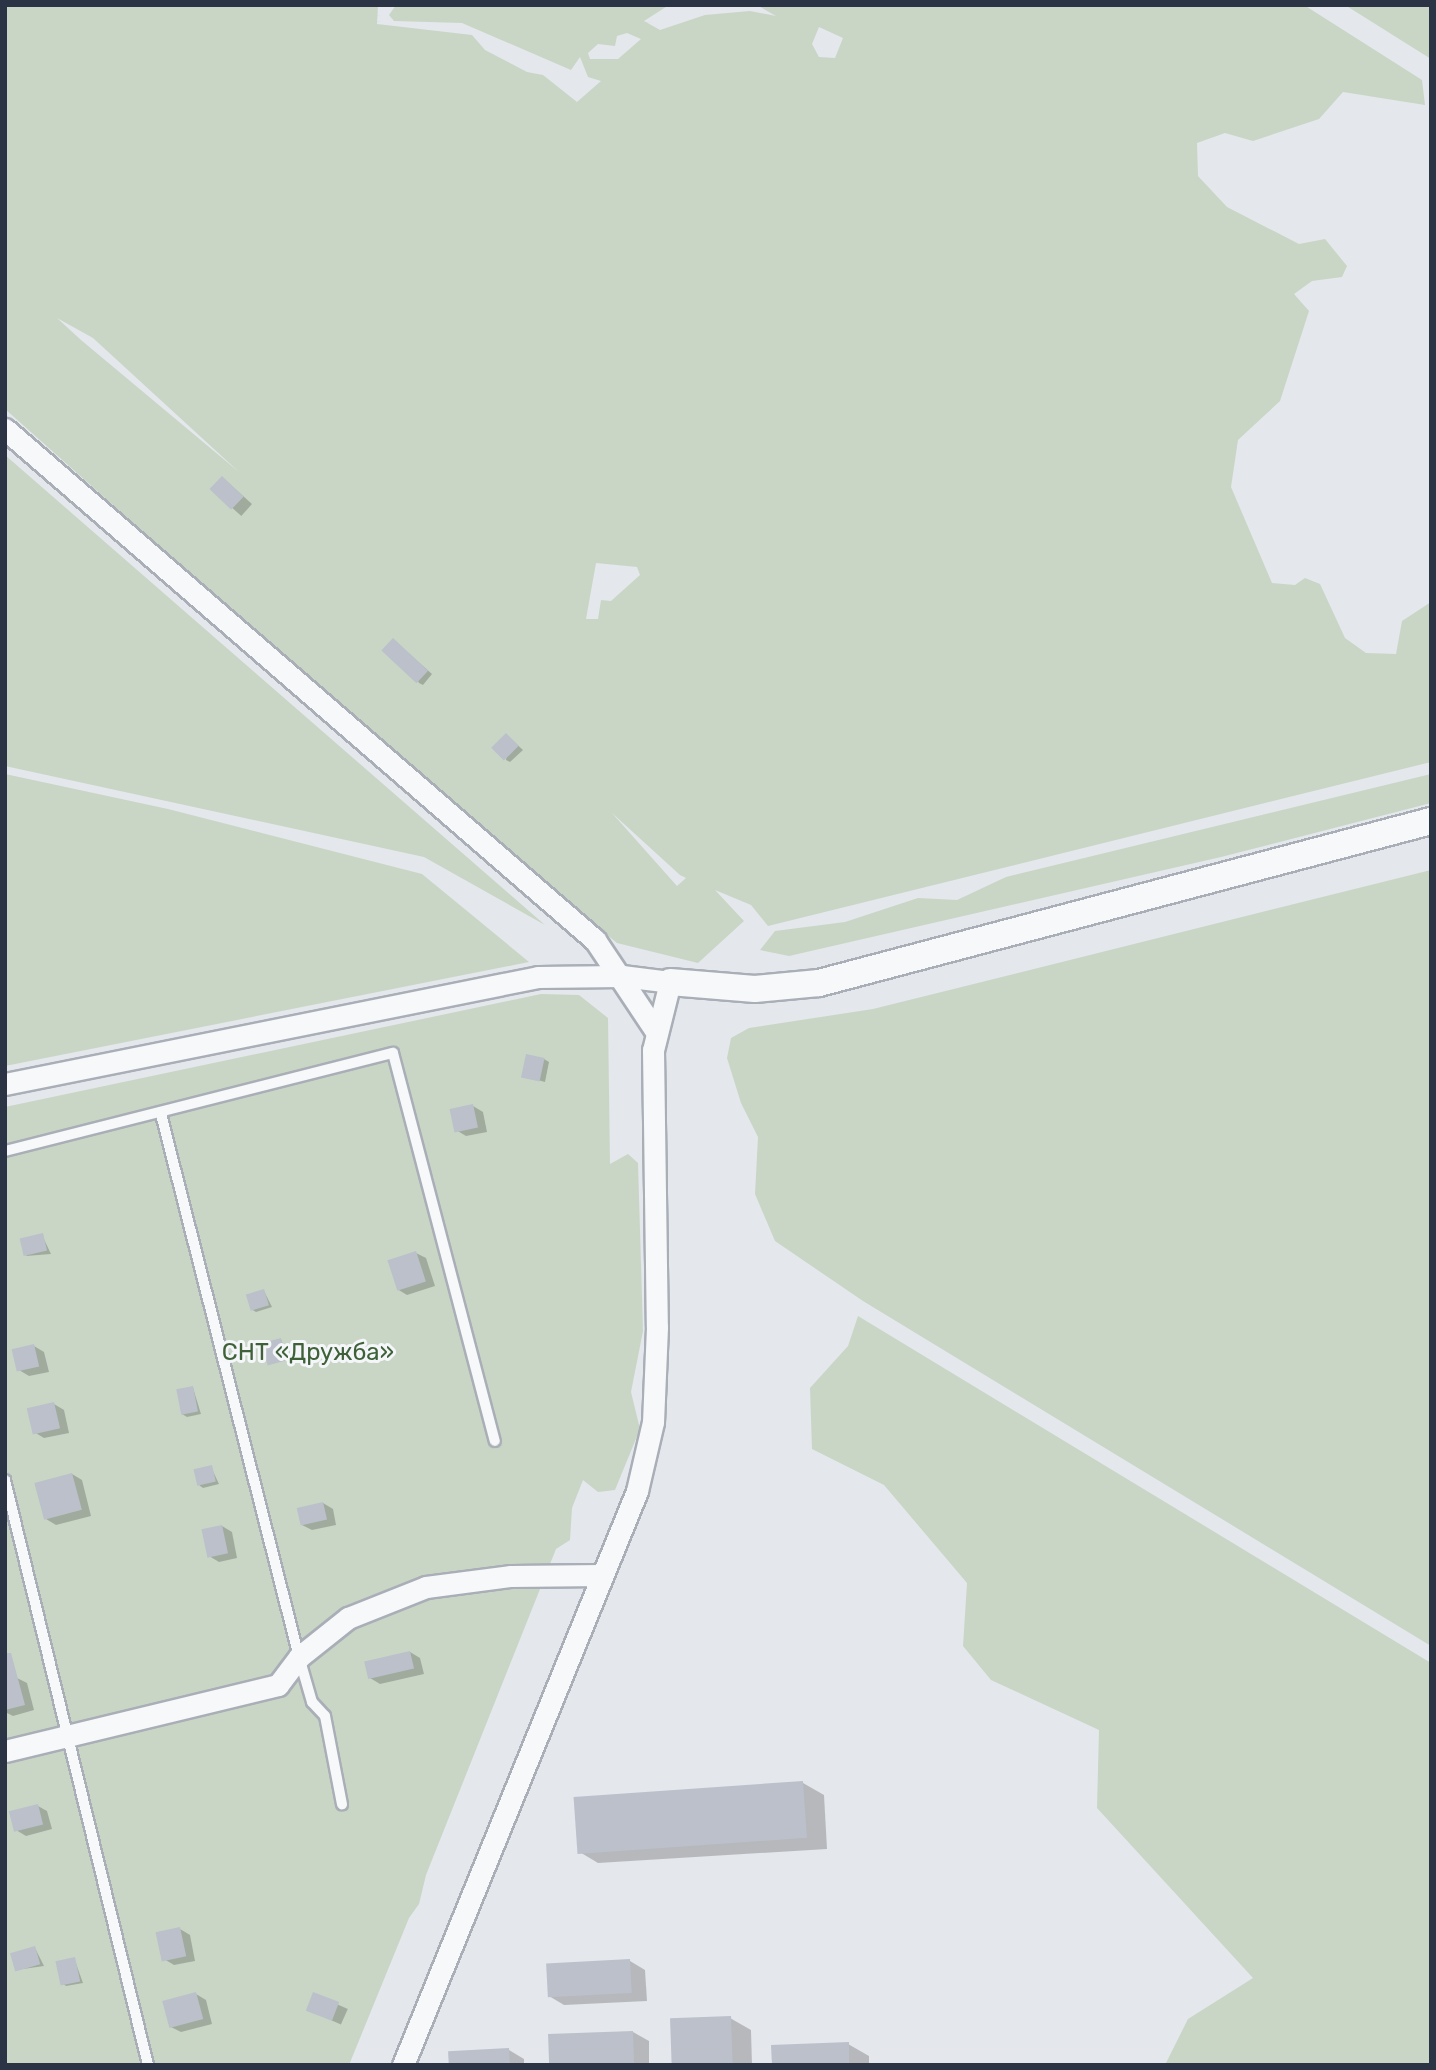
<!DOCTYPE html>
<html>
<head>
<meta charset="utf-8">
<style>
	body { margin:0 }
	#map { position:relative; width:1436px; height:2070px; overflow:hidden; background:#e4e7ec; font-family:Rubik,sans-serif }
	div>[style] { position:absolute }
	.green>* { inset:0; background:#c9d6c5 }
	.shadow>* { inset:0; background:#0003; transform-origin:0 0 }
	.building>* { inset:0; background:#bbc0ca; transform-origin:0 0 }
	.roads { filter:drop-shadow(2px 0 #a9aeb7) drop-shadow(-2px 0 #a9aeb7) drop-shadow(0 2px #a9aeb7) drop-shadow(0 -2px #a9aeb7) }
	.service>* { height:10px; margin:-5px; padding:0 5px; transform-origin:5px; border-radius:5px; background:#f7f8fa }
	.minor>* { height:21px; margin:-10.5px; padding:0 10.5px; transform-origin:10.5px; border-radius:10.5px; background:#f7f8fa }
	.tertiary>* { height:26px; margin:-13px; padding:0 13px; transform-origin:13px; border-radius:13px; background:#f7f8fa }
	span { translate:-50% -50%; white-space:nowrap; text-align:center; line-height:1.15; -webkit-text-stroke:6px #f4f6f9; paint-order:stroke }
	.park-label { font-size:24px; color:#3f6138 }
	.frame { position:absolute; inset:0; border:7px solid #2b3445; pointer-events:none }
</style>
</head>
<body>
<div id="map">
	<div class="green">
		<i style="clip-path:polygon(evenodd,5px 5px,378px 5px,377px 24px,472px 35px,485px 50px,527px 72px,543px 75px,577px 102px,601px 81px,588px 77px,580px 57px,571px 70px,462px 23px,394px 21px,389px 15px,396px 5px,669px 5px,644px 21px,660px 30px,705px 15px,750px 11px,776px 16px,757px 5px,1304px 5px,1422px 80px,1425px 105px,1343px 92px,1319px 119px,1253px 141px,1225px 133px,1197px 143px,1198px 176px,1227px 207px,1299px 244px,1325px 239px,1347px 266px,1342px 277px,1312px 281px,1294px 294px,1309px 311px,1280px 401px,1238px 440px,1231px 487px,1272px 583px,1295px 585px,1305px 578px,1320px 584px,1345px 638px,1366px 653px,1396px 654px,1402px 621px,1431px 602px,1431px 762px,768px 926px,751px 905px,715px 890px,744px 921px,698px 963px,617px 943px,478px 830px,5px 409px,5px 5px,819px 27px,843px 38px,835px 58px,819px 57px,812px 44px,819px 27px,5px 5px,627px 33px,641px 39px,618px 59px,590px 59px,588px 53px,598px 44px,615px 46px,617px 36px,627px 33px,5px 5px,57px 318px,93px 338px,239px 472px,81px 340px,57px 318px,5px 5px,596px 563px,637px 567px,640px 575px,611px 601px,601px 600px,598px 619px,586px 619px,596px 563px,5px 5px,612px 813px,680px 875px,686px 878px,677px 886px,612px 813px)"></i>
		<i style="clip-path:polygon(1345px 5px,1431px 5px,1431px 59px)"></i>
		<i style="clip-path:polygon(5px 455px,545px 925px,424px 857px,5px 766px)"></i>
		<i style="clip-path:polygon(5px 774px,168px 809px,422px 874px,529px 962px,5px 1066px)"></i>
		<i style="clip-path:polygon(1431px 774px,1431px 803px,1221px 857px,789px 956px,760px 950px,775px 931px,845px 922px,918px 898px,957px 900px,1006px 877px)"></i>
		<i style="clip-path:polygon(1431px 870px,1431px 1646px,863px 1301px,775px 1241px,755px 1194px,758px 1137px,741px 1103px,727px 1058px,731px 1038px,749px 1028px,873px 1009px)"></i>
		<i style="clip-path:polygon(541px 994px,579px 995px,608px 1018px,610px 1164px,628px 1154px,638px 1163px,643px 1331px,631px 1392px,640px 1429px,615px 1490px,598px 1492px,583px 1480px,572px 1508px,570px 1540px,556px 1549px,426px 1875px,419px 1904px,409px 1918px,349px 2065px,5px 2065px,5px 1107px)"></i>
		<i style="clip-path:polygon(858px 1316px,1431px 1663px,1431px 2065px,1165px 2065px,1188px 2019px,1253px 1978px,1097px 1808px,1099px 1730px,991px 1680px,963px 1646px,967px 1583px,884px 1485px,812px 1449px,810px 1388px,848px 1346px)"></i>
	</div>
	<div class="shadow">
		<i style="left:223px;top:478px;width:39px;height:16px;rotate:42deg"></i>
		<i style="clip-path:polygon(397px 643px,432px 674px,423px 685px,419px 683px)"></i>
		<i style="clip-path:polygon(510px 738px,523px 750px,510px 762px,506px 760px)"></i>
		<i style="clip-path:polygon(544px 1059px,549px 1062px,545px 1082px,523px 1076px)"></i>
		<i style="clip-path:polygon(473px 1106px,483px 1112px,487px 1132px,466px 1136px,456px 1130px)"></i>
		<i style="clip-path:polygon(42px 1235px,51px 1254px,26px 1256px)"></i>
		<i style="clip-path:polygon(416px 1253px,426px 1258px,435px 1286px,407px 1295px,397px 1289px)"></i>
		<i style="clip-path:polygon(264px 1291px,272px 1307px,256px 1312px,251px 1309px)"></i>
		<i style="clip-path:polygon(281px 1340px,289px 1357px,270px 1364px,269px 1363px)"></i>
		<i style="clip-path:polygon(34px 1346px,44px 1352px,49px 1372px,29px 1376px,19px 1370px)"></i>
		<i style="clip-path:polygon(193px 1388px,201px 1414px,187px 1417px,182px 1414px)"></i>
		<i style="clip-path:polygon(54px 1404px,64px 1410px,69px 1433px,44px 1438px,34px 1432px)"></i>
		<i style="clip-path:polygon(211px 1467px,219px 1484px,203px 1488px,199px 1485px)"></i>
		<i style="clip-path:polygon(72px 1474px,82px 1480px,91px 1516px,56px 1525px,46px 1519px)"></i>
		<i style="clip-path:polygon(323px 1503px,333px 1509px,336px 1525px,312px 1530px,302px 1525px)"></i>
		<i style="clip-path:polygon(222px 1526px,232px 1532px,237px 1558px,219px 1562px,209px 1556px)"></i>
		<i style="clip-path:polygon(410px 1652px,420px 1658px,424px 1674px,380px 1684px,370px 1678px)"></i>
		<i style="clip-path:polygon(17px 1678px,27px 1683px,34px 1710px,13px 1716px,5px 1712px,5px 1681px)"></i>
		<i style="clip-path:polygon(803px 1783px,824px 1795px,827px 1849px,598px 1863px,578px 1851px)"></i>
		<i style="clip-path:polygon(38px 1806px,47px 1811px,52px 1829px,26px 1836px,16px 1830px)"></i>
		<i style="clip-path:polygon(180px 1929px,190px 1935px,195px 1961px,174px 1965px,164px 1959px)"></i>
		<i style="clip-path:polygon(35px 1948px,44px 1966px,16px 1970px)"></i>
		<i style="clip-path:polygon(74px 1958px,83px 1983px,66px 1986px,62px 1983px)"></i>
		<i style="clip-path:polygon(630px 1961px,645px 1970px,647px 2001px,564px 2005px,549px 1996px)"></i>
		<i style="clip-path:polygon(196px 1994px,206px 2000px,212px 2024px,181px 2032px,171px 2027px)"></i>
		<i style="left:314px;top:1994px;width:37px;height:17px;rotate:24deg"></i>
		<i style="clip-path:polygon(730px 2018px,751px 2030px,752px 2065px,674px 2065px)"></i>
		<i style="clip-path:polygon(633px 2032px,649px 2041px,649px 2065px,552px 2065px)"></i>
		<i style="clip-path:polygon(848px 2044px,869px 2056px,869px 2065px,774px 2065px)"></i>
		<i style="clip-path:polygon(509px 2050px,524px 2059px,524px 2065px,471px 2065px)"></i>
	</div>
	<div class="building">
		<i style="left:222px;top:476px;width:30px;height:18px;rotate:44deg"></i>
		<i style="left:393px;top:638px;width:48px;height:17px;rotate:43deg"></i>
		<i style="left:506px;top:733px;width:18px;height:21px;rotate:45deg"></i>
		<i style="left:526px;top:1054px;width:19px;height:24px;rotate:12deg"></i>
		<i style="left:473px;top:1104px;width:24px;height:24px;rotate:78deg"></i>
		<i style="left:43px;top:1233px;width:18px;height:24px;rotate:77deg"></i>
		<i style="left:416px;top:1251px;width:32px;height:30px;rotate:72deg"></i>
		<i style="left:264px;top:1289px;width:17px;height:19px;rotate:73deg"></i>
		<i style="left:281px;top:1338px;width:23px;height:20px;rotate:75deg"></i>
		<i style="left:34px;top:1344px;width:23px;height:23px;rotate:77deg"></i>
		<i style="left:193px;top:1386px;width:26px;height:17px;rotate:79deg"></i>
		<i style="left:54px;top:1402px;width:27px;height:28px;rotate:77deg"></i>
		<i style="left:212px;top:1465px;width:17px;height:19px;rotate:77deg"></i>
		<i style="left:72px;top:1473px;width:38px;height:39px;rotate:75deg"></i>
		<i style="left:323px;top:1502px;width:18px;height:27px;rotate:77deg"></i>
		<i style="left:222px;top:1525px;width:29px;height:21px;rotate:78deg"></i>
		<i style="left:410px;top:1651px;width:18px;height:47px;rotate:77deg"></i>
		<i style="clip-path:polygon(5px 1653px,11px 1653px,25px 1705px,5px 1710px)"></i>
		<i style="left:803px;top:1781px;width:57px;height:230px;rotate:86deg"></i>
		<i style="left:38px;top:1804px;width:21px;height:30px;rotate:76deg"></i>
		<i style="left:180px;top:1927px;width:30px;height:25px;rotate:78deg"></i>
		<i style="left:35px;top:1946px;width:19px;height:26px;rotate:74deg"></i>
		<i style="left:75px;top:1957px;width:25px;height:20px;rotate:78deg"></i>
		<i style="left:630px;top:1959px;width:34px;height:84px;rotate:87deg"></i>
		<i style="left:196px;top:1992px;width:28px;height:35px;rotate:75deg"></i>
		<i style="left:313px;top:1992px;width:28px;height:20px;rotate:21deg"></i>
		<i style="left:731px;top:2016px;width:49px;height:61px;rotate:88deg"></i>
		<i style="left:633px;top:2031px;width:34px;height:85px;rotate:88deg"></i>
		<i style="clip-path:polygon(849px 2042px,849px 2065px,772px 2065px,771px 2045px)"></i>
		<i style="left:509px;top:2048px;width:17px;height:61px;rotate:87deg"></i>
	</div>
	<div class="roads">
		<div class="service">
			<i style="left:161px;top:1114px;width:560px;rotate:75.74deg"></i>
			<i style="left:299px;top:1657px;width:47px;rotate:73.9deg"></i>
			<i style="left:312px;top:1702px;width:19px;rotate:47deg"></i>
			<i style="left:325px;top:1716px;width:90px;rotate:79.1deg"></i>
			<i style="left:5px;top:1151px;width:400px;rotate:-14.2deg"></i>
			<i style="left:393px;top:1053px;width:401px;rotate:75.3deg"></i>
			<i style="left:5px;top:1480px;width:602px;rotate:76.26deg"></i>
		</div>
		<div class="minor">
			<i style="left:5px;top:429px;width:781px;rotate:40.9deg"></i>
			<i style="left:595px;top:940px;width:108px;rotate:56.3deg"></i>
			<i style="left:5px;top:1084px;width:544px;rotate:-11.35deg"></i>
			<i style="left:538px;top:977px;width:84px;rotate:-0.7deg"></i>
			<i style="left:622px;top:976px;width:48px;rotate:7.1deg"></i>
			<i style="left:670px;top:982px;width:70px;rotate:104deg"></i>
			<i style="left:653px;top:1050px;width:277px;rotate:89.2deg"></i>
			<i style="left:657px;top:1327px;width:95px;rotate:92.4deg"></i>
			<i style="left:653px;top:1422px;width:71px;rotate:103.1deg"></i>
			<i style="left:637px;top:1491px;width:620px;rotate:112.18deg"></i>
			<i style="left:5px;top:1751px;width:281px;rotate:-13.6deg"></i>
			<i style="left:278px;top:1685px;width:35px;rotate:-53deg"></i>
			<i style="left:299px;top:1657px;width:63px;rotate:-38.5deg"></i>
			<i style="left:348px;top:1618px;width:84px;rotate:-21.7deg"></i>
			<i style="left:426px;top:1587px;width:86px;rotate:-7.4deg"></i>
			<i style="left:511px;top:1576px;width:91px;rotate:-0.6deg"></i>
		</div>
		<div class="tertiary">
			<i style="left:670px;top:982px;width:85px;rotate:4.7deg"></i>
			<i style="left:755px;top:989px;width:64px;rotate:-5.4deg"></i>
			<i style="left:819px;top:983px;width:633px;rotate:-14.83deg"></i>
		</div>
	</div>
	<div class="park-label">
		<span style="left:308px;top:1353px">СНТ «Дружба»</span>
	</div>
	<div class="frame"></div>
</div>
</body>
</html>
